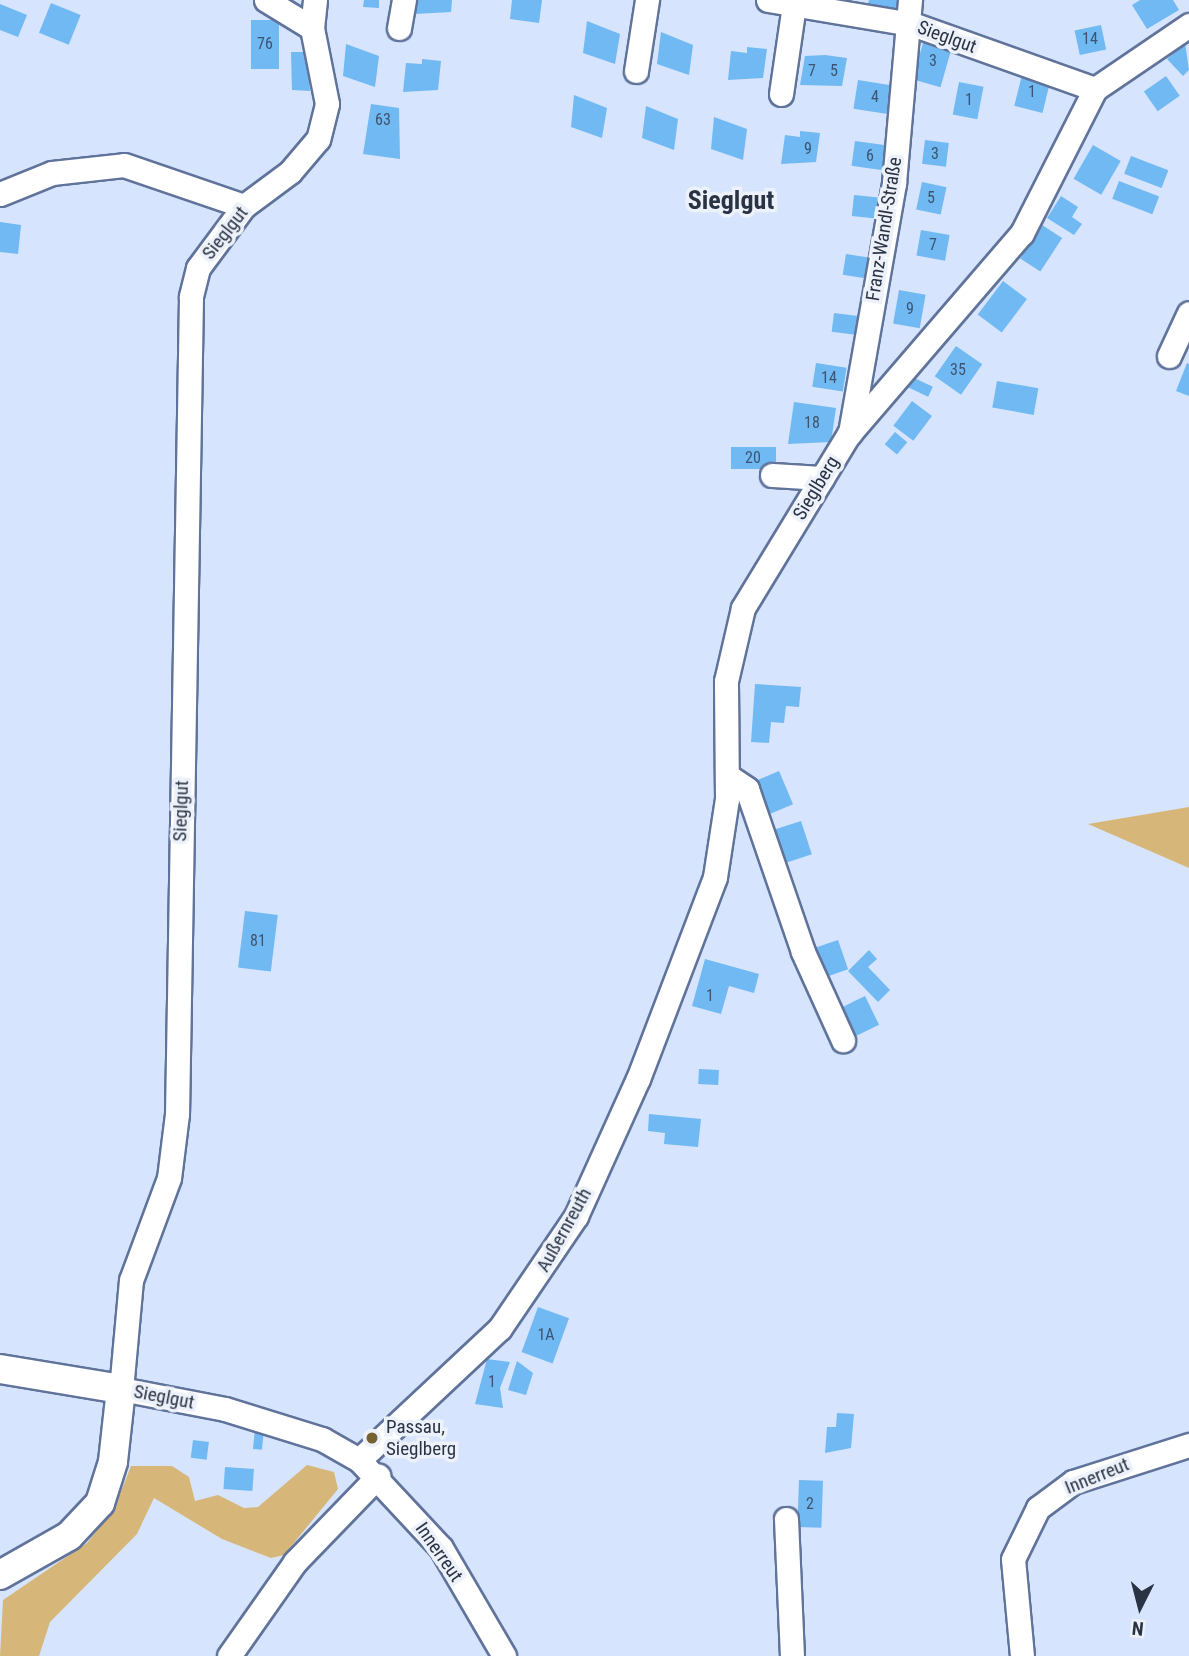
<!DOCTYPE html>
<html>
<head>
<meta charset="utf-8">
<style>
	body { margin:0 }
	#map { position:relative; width:1189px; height:1656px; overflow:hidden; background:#d6e4fe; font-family:"Roboto Condensed",sans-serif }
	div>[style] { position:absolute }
	.green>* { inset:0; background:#d7b779 }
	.building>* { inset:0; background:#70b9f2; transform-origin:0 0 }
	.roads { filter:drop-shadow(2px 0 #60739a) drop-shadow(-2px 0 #60739a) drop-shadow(0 2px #60739a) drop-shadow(0 -2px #60739a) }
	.minor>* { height:23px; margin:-11.5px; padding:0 11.5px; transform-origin:11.5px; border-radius:11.5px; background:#fff }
	.major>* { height:28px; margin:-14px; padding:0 14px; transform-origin:14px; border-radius:14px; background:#fff }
	.dots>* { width:19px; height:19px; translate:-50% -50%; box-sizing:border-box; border:4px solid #ecf1fa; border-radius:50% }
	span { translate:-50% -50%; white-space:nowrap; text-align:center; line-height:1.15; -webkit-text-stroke:7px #ecf1fa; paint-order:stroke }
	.number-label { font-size:16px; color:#3c5470 }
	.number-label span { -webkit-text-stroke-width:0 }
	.street-label { font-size:19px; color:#2a3344 }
	.poi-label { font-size:19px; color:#2a3344 }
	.left { translate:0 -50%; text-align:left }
	.district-label { font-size:26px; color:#2a3344; font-weight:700 }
	.north { position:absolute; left:1105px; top:1572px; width:70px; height:70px; -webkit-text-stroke:5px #ecf1fa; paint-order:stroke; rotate:186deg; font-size:19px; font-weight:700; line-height:28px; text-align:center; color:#2a3344 }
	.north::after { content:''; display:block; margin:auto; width:24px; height:32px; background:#2a3344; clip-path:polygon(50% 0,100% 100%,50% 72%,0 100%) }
</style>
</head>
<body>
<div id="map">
	<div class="green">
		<i style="clip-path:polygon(1189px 807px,1189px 868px,1088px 824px)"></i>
		<i style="clip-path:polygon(307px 1465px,334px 1472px,338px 1489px,284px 1555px,271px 1558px,222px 1539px,154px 1498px,137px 1534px,50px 1622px,39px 1656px,0 1656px,3px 1600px,87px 1543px,114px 1509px,131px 1466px,172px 1466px,189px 1477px,195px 1501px,218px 1495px,244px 1508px,258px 1507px)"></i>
	</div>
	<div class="building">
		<i style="clip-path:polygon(364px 0,379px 0,379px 8px,363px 7px)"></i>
		<i style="clip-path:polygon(417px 0,452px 0,451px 12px,415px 14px)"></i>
		<i style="clip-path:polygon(512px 0,542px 0,539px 23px,510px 19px)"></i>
		<i style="clip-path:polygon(869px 0,903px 0,900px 16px,867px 9px)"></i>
		<i style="clip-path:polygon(1140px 0,1173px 0,1179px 10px,1147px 29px,1132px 5px)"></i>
		<i style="left:51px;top:3px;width:32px;height:32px;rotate:22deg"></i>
		<i style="clip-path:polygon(0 4px,27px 15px,18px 37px,0 30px)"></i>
		<i style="left:251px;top:20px;width:28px;height:49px"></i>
		<i style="clip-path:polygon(587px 21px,620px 34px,615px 64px,583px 53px)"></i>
		<i style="left:1101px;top:25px;width:25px;height:27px;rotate:78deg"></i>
		<i style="clip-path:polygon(661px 32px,693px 45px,689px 75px,657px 64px)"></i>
		<i style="left:925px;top:36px;width:29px;height:45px;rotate:16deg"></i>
		<i style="clip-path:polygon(1185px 43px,1189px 70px,1183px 76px,1167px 59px)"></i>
		<i style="clip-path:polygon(346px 44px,379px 56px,375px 87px,343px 76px)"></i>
		<i style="clip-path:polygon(747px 47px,767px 49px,763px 78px,728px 80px,731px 51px,747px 53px)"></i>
		<i style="clip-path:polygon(291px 52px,307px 52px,310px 91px,292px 90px)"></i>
		<i style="clip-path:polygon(825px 55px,847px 58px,842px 86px,800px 85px,805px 56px)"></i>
		<i style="clip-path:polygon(422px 59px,441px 61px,438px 90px,403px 92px,406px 63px,422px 64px)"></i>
		<i style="left:1023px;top:71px;width:29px;height:36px;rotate:14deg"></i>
		<i style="left:1166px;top:76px;width:24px;height:27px;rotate:55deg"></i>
		<i style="left:858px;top:80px;width:38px;height:29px;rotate:9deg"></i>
		<i style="left:959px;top:82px;width:25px;height:33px;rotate:11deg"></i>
		<i style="clip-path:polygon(574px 95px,607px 108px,602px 138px,571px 127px)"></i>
		<i style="clip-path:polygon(371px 104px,399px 108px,400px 159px,363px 154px)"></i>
		<i style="clip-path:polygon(646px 106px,678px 119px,674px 150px,642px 138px)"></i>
		<i style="clip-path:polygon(714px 117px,747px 129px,743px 160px,711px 149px)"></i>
		<i style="clip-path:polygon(800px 131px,820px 133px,816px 162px,781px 164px,785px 135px,800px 137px)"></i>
		<i style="left:925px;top:140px;width:24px;height:24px;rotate:7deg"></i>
		<i style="left:855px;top:141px;width:35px;height:25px;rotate:8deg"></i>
		<i style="left:1093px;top:145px;width:32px;height:39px;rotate:30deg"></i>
		<i style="left:1131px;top:156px;width:40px;height:19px;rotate:21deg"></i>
		<i style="left:1119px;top:181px;width:43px;height:19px;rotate:21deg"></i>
		<i style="left:922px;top:182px;width:25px;height:28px;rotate:12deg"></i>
		<i style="left:854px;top:195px;width:27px;height:21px;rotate:6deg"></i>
		<i style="clip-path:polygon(1061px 196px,1078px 207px,1072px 217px,1082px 224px,1074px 235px,1047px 218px)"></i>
		<i style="clip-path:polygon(0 222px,21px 225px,18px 254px,0 252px)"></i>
		<i style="left:1042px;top:225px;width:24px;height:40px;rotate:33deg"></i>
		<i style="left:921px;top:230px;width:29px;height:26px;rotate:10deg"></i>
		<i style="left:846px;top:254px;width:26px;height:21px;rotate:9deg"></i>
		<i style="left:1003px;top:281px;width:30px;height:42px;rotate:37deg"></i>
		<i style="left:899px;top:290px;width:27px;height:34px;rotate:10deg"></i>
		<i style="left:834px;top:313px;width:26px;height:19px;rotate:7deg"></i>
		<i style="left:956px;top:346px;width:32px;height:37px;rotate:35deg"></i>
		<i style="left:816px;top:363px;width:31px;height:24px;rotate:9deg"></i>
		<i style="clip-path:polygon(1187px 363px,1189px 364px,1189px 396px,1176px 391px)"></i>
		<i style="left:912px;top:377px;width:23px;height:11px;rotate:25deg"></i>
		<i style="left:997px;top:381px;width:42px;height:27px;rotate:10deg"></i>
		<i style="left:912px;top:401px;width:25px;height:31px;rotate:37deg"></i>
		<i style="clip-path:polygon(794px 402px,836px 408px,831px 442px,788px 444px)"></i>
		<i style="left:895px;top:432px;width:16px;height:16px;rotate:40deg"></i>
		<i style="left:731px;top:447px;width:45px;height:22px"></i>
		<i style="clip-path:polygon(755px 684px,801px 687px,799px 707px,786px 706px,784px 723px,771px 722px,769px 743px,751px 742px)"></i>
		<i style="left:779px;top:771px;width:36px;height:26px;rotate:67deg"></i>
		<i style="left:801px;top:821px;width:35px;height:27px;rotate:72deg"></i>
		<i style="left:245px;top:911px;width:33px;height:57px;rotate:7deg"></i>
		<i style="left:838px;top:940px;width:31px;height:28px;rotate:71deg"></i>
		<i style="clip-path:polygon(869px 950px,877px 959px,868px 967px,890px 990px,878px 1002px,848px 971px)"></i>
		<i style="clip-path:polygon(705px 959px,759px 974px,754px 993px,729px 986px,721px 1014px,692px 1006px)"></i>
		<i style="left:865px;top:996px;width:32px;height:25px;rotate:64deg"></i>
		<i style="left:699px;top:1069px;width:20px;height:15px;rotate:3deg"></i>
		<i style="clip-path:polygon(649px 1114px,701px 1119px,698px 1147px,664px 1144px,665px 1133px,648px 1131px)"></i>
		<i style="left:538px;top:1307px;width:33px;height:48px;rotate:20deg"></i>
		<i style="clip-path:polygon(487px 1359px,510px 1362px,500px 1388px,503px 1408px,475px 1404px)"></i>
		<i style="clip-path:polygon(517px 1361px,533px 1373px,526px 1395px,508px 1390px)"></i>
		<i style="clip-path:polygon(837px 1413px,854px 1414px,851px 1448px,825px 1453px,827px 1427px,836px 1427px)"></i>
		<i style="left:255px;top:1429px;width:9px;height:20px;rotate:6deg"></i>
		<i style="left:193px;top:1440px;width:16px;height:18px;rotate:7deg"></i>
		<i style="left:225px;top:1467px;width:29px;height:22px;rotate:4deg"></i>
		<i style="left:799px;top:1480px;width:24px;height:47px;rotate:2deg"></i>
	</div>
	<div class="roads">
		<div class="minor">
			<i style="left:266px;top:0;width:54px;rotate:31.3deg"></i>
			<i style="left:315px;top:0;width:28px;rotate:96deg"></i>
			<i style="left:312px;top:28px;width:77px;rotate:78.8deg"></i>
			<i style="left:327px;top:104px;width:36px;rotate:104deg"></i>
			<i style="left:318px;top:139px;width:43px;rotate:130.3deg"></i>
			<i style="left:290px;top:172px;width:57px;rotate:143.5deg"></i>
			<i style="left:244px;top:206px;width:77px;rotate:126.6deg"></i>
			<i style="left:198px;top:268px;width:30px;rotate:104deg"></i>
			<i style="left:191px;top:297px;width:817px;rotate:90.98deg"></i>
			<i style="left:177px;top:1114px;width:64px;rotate:97.1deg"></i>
			<i style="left:169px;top:1178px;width:109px;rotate:110.4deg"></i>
			<i style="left:131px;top:1280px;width:109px;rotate:95.2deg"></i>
			<i style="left:121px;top:1389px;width:106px;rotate:10.9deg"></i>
			<i style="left:225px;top:1409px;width:102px;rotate:17.2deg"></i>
			<i style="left:322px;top:1439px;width:43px;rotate:29.6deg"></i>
			<i style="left:359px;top:1460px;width:120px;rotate:47deg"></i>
			<i style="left:441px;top:1548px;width:125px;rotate:59.7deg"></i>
			<i style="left:768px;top:0;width:146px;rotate:9.5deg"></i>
			<i style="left:912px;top:24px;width:194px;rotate:19.6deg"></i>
			<i style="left:399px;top:28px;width:28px;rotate:-80deg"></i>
			<i style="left:636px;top:71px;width:72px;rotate:-81.2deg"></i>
			<i style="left:781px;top:94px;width:90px;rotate:-81.7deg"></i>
			<i style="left:0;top:194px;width:56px;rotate:-22deg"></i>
			<i style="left:52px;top:173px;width:72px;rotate:-6.3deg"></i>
			<i style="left:124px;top:165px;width:127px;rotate:18.9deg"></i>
			<i style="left:1169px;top:356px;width:47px;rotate:-65.1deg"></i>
			<i style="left:850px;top:433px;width:254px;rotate:-80deg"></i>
			<i style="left:894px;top:183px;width:184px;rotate:-85deg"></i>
			<i style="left:772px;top:475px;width:50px;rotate:3.4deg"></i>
			<i style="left:728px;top:776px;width:23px;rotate:34deg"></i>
			<i style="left:747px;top:789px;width:172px;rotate:71deg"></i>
			<i style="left:803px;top:952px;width:97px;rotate:65.6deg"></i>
			<i style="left:359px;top:1460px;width:193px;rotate:-43.1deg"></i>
			<i style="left:500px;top:1328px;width:135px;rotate:-55.8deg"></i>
			<i style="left:576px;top:1216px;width:150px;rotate:-65.7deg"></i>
			<i style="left:638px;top:1079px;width:216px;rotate:-69.1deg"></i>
			<i style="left:715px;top:877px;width:79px;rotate:-81.3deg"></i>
			<i style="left:727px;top:799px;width:118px;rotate:-90.5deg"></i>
			<i style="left:726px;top:681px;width:75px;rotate:-76.9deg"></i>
			<i style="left:743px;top:608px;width:204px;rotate:-58.7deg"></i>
			<i style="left:849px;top:434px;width:265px;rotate:-49.3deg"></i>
			<i style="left:1022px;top:233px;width:161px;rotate:-63.1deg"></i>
			<i style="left:1095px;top:89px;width:114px;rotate:-34.2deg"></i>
			<i style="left:786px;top:1519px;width:137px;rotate:87.5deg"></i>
			<i style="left:229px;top:1656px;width:115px;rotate:-54.9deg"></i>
			<i style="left:295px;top:1562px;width:120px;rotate:-46deg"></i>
			<i style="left:1022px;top:1656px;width:97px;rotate:-95.3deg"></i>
			<i style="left:1013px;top:1559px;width:57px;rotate:-63.9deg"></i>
			<i style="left:1038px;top:1508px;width:44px;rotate:-36.6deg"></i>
			<i style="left:1073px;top:1482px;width:122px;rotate:-17.7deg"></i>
		</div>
		<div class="major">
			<i style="left:0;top:1369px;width:123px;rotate:9.4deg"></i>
			<i style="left:121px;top:1389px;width:73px;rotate:96.3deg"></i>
			<i style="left:113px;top:1462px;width:43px;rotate:107.6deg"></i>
			<i style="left:100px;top:1503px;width:45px;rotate:133.2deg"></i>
			<i style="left:69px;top:1536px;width:79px;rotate:150.5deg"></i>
		</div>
	</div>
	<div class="dots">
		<i style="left:372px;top:1438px;background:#786131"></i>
	</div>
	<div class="number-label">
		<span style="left:1090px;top:39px">14</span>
		<span style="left:265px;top:44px">76</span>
		<span style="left:933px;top:61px">3</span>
		<span style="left:812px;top:71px">7</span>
		<span style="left:834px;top:71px">5</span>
		<span style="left:1032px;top:92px">1</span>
		<span style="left:875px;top:97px">4</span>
		<span style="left:969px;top:100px">1</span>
		<span style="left:383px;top:120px">63</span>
		<span style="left:808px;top:149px">9</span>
		<span style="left:935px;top:154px">3</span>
		<span style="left:870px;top:156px">6</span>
		<span style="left:931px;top:198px">5</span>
		<span style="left:933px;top:245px">7</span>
		<span style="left:910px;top:309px">9</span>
		<span style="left:958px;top:370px">35</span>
		<span style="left:829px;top:378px">14</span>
		<span style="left:812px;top:423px">18</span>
		<span style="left:753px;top:458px">20</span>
		<span style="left:258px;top:941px">81</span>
		<span style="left:710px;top:996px">1</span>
		<span style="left:546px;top:1335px">1A</span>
		<span style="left:492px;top:1382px">1</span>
		<span style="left:810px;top:1504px">2</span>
	</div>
	<div class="street-label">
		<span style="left:947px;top:37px;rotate:20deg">Sieglgut</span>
		<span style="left:884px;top:229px;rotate:-81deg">Franz-Wandl-Straße</span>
		<span style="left:225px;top:233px;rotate:-52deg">Sieglgut</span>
		<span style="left:816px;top:488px;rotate:-59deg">Sieglberg</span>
		<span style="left:181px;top:811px;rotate:-88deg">Sieglgut</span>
		<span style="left:564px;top:1230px;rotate:-61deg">Außernreuth</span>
		<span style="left:164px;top:1397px;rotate:11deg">Sieglgut</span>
		<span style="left:1097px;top:1476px;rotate:-22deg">Innerreut</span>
		<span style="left:439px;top:1552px;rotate:55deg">Innerreut</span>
	</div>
	<div class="poi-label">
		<span class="left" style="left:386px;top:1438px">Passau,<br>Sieglberg</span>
	</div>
	<div class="district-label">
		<span style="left:731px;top:201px">Sieglgut</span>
	</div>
	<div class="north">N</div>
</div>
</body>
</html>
